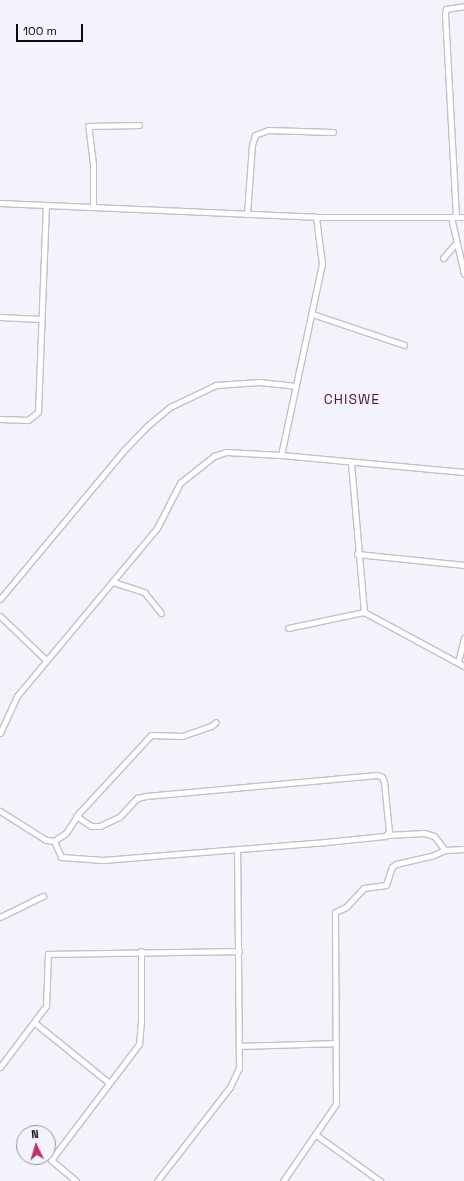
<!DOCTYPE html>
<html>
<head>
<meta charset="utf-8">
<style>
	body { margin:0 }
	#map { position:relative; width:464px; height:1181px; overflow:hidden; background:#f2f3fb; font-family:"Space Grotesk",sans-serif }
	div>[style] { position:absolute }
	.roads { filter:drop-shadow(1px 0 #c1c2c9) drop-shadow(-1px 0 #c1c2c9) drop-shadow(0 1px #c1c2c9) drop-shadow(0 -1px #c1c2c9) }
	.minor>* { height:5px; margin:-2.5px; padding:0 2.5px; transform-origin:2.5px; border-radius:2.5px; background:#fff }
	span { translate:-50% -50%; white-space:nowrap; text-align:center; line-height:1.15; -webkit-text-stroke:3px #f2f3fb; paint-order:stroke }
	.quarter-label { font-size:14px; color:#571532; letter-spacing:1px }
	.north { position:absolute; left:16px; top:1125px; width:40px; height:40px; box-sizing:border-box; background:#f2f3fb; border:1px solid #96979c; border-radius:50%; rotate:355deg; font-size:11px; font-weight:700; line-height:16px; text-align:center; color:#0c0c0e }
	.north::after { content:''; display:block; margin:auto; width:14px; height:18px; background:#bb3270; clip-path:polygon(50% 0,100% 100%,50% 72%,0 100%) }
	.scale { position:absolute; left:16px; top:24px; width:67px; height:18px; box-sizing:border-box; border:2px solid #0c0c0e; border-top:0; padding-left:5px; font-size:12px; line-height:14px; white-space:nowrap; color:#0c0c0e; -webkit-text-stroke:3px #f2f3fb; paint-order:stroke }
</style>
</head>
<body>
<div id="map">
	<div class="roads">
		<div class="minor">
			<i style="left:0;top:203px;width:316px;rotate:2.5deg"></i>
			<i style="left:316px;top:217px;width:148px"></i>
			<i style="left:93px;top:206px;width:42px;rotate:-90deg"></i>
			<i style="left:93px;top:164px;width:38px;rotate:-97deg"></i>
			<i style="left:88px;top:126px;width:51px;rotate:-1.1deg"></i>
			<i style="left:247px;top:214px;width:69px;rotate:-85.9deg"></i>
			<i style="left:252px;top:145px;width:10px;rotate:-73deg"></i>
			<i style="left:255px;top:135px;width:14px;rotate:-21deg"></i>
			<i style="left:268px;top:130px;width:65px;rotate:1.8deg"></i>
			<i style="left:451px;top:217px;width:58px;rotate:77.2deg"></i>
			<i style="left:456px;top:217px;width:204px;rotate:-93.1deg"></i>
			<i style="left:445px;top:13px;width:4px;rotate:-76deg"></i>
			<i style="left:446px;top:9px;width:18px;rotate:-9deg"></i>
			<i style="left:443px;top:258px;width:20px;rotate:-49deg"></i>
			<i style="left:312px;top:314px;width:97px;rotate:18.6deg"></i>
			<i style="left:0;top:317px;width:41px;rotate:2.8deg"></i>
			<i style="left:0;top:419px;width:28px;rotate:2deg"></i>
			<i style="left:28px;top:420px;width:13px;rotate:-39deg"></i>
			<i style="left:38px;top:412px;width:207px;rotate:-87.8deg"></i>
			<i style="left:281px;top:455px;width:195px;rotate:-77.9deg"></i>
			<i style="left:322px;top:264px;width:47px;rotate:-97.3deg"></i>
			<i style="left:351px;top:463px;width:150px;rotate:85deg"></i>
			<i style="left:364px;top:612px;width:114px;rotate:28.4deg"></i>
			<i style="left:357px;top:554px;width:108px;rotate:5.9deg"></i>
			<i style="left:113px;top:582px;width:33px;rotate:18deg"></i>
			<i style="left:144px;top:592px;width:27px;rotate:51deg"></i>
			<i style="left:0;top:599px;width:194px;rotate:-50.2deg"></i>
			<i style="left:124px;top:450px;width:32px;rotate:-46deg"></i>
			<i style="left:146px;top:427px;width:31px;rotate:-40deg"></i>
			<i style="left:170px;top:407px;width:51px;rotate:-25.6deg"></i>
			<i style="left:216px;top:385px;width:43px;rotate:-4deg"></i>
			<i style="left:259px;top:382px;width:37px;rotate:6deg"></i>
			<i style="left:0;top:616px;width:64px;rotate:43.7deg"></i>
			<i style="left:288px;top:628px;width:78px;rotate:-11.9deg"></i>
			<i style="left:458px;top:662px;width:25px;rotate:-76deg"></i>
			<i style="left:0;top:733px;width:41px;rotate:-65.3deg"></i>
			<i style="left:17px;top:696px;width:219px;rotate:-50.2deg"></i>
			<i style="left:157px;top:528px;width:51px;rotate:-62.9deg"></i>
			<i style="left:180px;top:483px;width:43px;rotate:-38.5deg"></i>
			<i style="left:214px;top:456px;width:13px;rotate:-18deg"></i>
			<i style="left:226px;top:452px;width:55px;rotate:3.1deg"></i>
			<i style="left:281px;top:455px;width:184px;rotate:5.3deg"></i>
			<i style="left:0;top:811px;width:54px;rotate:32.2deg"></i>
			<i style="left:46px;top:840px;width:8px;rotate:7deg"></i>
			<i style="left:54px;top:841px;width:14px;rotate:-34deg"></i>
			<i style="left:66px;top:833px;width:24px;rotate:-57deg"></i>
			<i style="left:79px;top:813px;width:106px;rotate:-47.3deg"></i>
			<i style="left:151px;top:735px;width:31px;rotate:2deg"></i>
			<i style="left:182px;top:736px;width:31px;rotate:-19deg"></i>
			<i style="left:211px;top:726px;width:6px;rotate:-39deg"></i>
			<i style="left:388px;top:835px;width:36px;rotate:-3deg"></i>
			<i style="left:424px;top:833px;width:10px;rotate:17deg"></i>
			<i style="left:434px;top:836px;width:18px;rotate:52deg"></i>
			<i style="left:54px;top:841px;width:17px;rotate:66deg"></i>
			<i style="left:61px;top:857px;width:42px;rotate:4.1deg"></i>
			<i style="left:103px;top:860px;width:214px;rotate:-4.6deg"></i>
			<i style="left:316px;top:843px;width:69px;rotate:-5.8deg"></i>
			<i style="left:385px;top:836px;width:6px;rotate:-45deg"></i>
			<i style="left:389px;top:832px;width:50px;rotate:-95.7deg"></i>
			<i style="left:384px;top:782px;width:5px;rotate:-112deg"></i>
			<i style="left:382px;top:777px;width:5px;rotate:-158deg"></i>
			<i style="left:377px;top:775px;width:232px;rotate:174.8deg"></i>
			<i style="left:146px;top:796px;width:9px;rotate:167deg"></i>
			<i style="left:137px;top:798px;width:26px;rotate:133deg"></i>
			<i style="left:119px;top:817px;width:21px;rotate:155deg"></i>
			<i style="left:100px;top:826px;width:9px;rotate:180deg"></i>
			<i style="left:91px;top:826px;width:18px;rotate:-146deg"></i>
			<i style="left:0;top:917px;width:48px;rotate:-26deg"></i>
			<i style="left:35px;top:1023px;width:95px;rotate:39deg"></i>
			<i style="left:240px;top:1046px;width:96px;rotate:-1.8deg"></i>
			<i style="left:0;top:1067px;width:76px;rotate:-53deg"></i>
			<i style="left:46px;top:1006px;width:52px;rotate:-87.8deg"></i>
			<i style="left:48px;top:954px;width:191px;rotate:-0.9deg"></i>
			<i style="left:316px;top:1135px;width:79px;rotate:35.7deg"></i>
			<i style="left:76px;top:1181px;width:33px;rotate:-140deg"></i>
			<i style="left:51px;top:1160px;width:146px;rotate:-52.8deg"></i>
			<i style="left:139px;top:1044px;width:22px;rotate:-85deg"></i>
			<i style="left:141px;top:1022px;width:71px;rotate:-90deg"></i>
			<i style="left:157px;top:1181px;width:119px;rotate:-52.2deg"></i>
			<i style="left:230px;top:1087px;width:21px;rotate:-65deg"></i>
			<i style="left:239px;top:1068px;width:218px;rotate:-90.5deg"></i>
			<i style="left:283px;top:1181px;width:93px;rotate:-55.5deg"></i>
			<i style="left:336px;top:1104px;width:192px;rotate:-90.3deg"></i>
			<i style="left:335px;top:912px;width:12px;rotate:-24deg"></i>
			<i style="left:346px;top:907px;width:26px;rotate:-47deg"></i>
			<i style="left:364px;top:888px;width:22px;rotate:-8deg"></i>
			<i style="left:386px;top:885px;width:19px;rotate:-72deg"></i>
			<i style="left:392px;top:867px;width:5px;rotate:-37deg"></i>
			<i style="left:396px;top:864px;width:37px;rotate:-13deg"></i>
			<i style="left:432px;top:856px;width:14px;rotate:-25deg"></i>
			<i style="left:445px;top:850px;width:19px;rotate:-3deg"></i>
		</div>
	</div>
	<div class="quarter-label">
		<span style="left:352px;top:399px">CHISWE</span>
	</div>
	<div class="north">N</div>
	<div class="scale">100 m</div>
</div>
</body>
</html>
